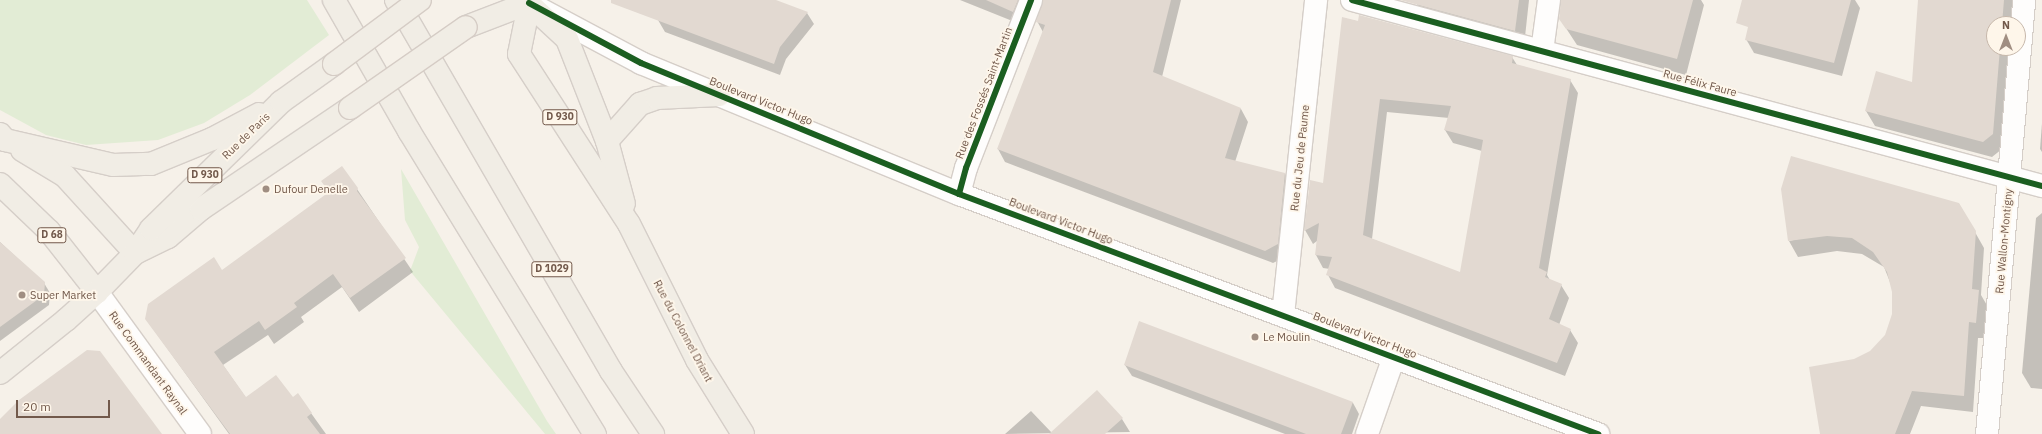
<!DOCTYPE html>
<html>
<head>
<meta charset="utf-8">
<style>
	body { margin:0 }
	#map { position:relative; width:2042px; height:434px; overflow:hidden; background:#f6f1e9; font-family:"IBM Plex Sans",sans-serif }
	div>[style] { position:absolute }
	.green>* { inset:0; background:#e2ecd5 }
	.shadow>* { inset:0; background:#0003 }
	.building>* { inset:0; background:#e2d9d1 }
	.roads { filter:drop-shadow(1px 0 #d5cec8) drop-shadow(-1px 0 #d5cec8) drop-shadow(0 1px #d5cec8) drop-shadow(0 -1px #d5cec8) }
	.street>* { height:22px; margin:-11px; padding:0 11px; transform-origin:11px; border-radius:11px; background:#fefdfc }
	.secondary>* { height:22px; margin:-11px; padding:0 11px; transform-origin:11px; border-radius:11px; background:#fefdfc }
	.primary>* { height:22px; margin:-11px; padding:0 11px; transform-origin:11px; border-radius:11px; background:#f1ede5 }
	.bridges { filter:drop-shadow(1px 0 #d5ccc5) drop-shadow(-1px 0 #d5ccc5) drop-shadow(0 1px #d5ccc5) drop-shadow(0 -1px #d5ccc5) }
	.primary-bridge>* { height:22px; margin:-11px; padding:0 11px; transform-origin:11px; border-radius:11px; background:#f1ede5 }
	.cycleway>* { height:6px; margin:-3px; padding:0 3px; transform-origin:3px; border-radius:3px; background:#1b5e20 }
	.dots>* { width:11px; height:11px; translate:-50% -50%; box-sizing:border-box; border:2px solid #fef6ea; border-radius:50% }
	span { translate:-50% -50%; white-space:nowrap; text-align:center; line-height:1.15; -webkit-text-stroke:3.5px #fef6ea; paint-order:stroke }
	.shield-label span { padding:1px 3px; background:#fef6ea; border:1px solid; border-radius:3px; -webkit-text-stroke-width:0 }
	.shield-label { font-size:10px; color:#72594b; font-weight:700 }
	.street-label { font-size:11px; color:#72594b }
	.poi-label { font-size:11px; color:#72594b }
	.left { translate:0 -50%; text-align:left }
	.north { position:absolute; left:1986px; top:16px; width:40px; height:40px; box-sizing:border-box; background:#fef6ea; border:1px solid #c6b7aa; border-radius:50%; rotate:0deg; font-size:11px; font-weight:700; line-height:16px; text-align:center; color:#72594b }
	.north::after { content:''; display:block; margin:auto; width:14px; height:18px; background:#a08e82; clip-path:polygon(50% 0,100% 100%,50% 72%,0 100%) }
	.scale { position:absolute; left:16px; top:400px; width:94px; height:18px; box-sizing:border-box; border:2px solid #72594b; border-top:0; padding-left:5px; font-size:12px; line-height:14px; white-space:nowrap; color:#72594b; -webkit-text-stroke:3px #fef6ea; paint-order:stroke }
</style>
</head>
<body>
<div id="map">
	<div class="green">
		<i style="clip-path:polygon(0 0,307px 0,329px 35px,250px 95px,204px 123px,158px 140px,86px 145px,46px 135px,0 110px)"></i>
		<i style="clip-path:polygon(401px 169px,547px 421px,556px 434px,545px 434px,410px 271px,419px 247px,405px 220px)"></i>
	</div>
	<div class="shadow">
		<i style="clip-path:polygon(656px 0,773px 0,807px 13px,814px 24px,786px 59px,780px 75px,665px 32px,658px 20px)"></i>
		<i style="clip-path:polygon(960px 0,1181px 0,1162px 77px,1241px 109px,1248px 122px,1235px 162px,1285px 174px,1292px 187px,1285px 257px,1273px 263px,1005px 162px,998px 149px,1043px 32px,1037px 21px,1043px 1px,1031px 3px,1020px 24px)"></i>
		<i style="clip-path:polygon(1418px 0,1529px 0,1524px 46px,1426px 20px,1417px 4px)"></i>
		<i style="clip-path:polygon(1542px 0,1701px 0,1704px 5px,1686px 75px,1577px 45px,1560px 19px,1562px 5px)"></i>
		<i style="clip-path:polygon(1762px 0,1855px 0,1860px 8px,1842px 76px,1754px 53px,1746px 39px)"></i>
		<i style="clip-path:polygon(1920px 0,2014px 0,2012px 24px,1994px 24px,1994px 48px,2010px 48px,2002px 149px,1992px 157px,1875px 126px,1866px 111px,1913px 83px)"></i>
		<i style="clip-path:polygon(evenodd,1343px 18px,1512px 57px,1517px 65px,1570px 80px,1578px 93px,1547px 275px,1550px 280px,1561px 285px,1569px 298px,1559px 325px,1570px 330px,1578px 343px,1565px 376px,1335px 288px,1328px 275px,1330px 269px,1323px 268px,1316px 255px,1317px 241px,1313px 244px,1305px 230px,1311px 181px,1324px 184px,1343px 18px,1387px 112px,1449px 118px,1445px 130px,1453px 143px,1482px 151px,1461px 274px,1372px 239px,1387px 112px)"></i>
		<i style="clip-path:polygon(2042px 123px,2042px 152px,2040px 149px)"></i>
		<i style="clip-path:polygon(323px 181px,357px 189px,413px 272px,359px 312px,342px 287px,301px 317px,304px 322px,274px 344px,268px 335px,223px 365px,246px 398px,292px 398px,298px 395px,326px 434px,229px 434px,146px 319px,222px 271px,329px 193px)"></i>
		<i style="clip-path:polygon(1959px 204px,1984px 248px,1981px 295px,1988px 307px,1984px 338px,1978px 338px,1973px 412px,1921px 406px,1910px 434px,1821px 434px,1855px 360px,1870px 352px,1886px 336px,1894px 314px,1894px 292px,1884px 267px,1862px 254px,1837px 251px,1798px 257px,1789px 241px)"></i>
		<i style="clip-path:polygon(2042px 213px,2042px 389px,2031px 388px,2022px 373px,2036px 218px)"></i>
		<i style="clip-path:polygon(0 242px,44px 283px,50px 293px,49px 305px,0 341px)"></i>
		<i style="clip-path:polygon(1139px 323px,1353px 403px,1359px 414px,1352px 434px,1285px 434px,1132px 376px,1125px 365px)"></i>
		<i style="clip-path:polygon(1031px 411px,1052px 433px,1122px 419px,1130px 432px,1005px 434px)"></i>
	</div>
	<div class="building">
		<i style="clip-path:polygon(611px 0,776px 0,808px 12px,780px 47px,774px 64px,611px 3px)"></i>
		<i style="clip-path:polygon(986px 0,1018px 0,1013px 12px)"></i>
		<i style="clip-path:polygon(1043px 0,1171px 0,1153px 72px,1241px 108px,1225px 158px,1285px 173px,1278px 244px,1265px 251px,997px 149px,1045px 25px,1036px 22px)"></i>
		<i style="clip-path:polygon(1400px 0,1519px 0,1515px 31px)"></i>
		<i style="clip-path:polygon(1561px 0,1693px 0,1677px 59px,1566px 29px,1559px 19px)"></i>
		<i style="clip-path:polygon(1742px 0,1851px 0,1834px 63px,1745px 40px,1748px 27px,1736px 23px)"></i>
		<i style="clip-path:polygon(1918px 0,2004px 0,2002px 24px,1994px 24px,1994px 48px,2000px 48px,1993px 134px,1983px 142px,1865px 111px,1876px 71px,1912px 82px)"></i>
		<i style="clip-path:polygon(evenodd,1359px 15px,1513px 56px,1512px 63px,1571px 79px,1539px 268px,1547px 272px,1545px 277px,1562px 284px,1549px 319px,1571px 329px,1557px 363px,1326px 275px,1332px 257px,1315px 255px,1319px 223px,1304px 231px,1310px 180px,1323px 183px,1342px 17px,1358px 21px,1359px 15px,1380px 99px,1451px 106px,1444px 130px,1483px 140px,1460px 272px,1363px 235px,1380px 99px)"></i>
		<i style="clip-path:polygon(1791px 156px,1959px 203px,1976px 231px,1972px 289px,1979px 290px,1976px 323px,1969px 322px,1964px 396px,1912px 391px,1895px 434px,1820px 434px,1809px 367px,1854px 359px,1870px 351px,1885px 335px,1892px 314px,1892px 292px,1887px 272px,1873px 252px,1852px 238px,1827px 236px,1788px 241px,1781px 189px)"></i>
		<i style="clip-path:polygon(342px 166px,358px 188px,357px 191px,406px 258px,350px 298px,333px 274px,294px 303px,297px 307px,265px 330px,259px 321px,214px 352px,246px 397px,276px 375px,293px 397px,298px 393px,312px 413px,307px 417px,320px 434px,230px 434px,145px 319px,148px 304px,214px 257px,222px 270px,329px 192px,321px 181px)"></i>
		<i style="clip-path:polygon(0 242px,45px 282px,44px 295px,0 327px)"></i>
		<i style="clip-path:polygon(1139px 321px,1353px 402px,1341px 434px,1306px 434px,1124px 365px)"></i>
		<i style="clip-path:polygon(87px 350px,100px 351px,162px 434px,0 434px,0 419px,19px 400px)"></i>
		<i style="clip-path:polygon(1097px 390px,1123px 418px,1105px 434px,1049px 434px)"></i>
	</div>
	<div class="roads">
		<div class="street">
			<i style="left:1352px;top:0;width:715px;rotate:15.09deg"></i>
			<i style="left:1542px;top:51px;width:51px;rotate:-82.2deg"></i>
			<i style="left:959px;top:194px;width:27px;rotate:-75deg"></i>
			<i style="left:966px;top:168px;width:180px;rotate:-68.8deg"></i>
			<i style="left:97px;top:292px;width:175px;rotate:54deg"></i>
			<i style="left:1283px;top:315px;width:317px;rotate:-84deg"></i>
			<i style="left:1367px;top:434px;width:82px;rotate:-70.7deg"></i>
			<i style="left:1987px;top:434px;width:436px;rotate:-85.1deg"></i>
		</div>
		<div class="secondary">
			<i style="left:538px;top:8px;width:117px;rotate:28.1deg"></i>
			<i style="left:641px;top:63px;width:344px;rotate:22.4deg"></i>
			<i style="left:959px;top:194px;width:683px;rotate:20.59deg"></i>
		</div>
		<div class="primary">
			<i style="left:334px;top:0;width:151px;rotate:60.2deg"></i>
			<i style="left:409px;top:131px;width:356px;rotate:58.5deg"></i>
			<i style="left:396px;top:0;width:429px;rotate:59.9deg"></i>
			<i style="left:611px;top:371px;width:76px;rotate:56.3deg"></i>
			<i style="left:525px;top:0;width:57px;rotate:42.9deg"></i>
			<i style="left:567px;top:39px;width:110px;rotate:68.6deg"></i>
			<i style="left:607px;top:141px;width:65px;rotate:74.9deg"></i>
			<i style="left:530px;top:0;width:55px;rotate:101.5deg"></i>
			<i style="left:519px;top:54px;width:202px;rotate:57.1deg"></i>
			<i style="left:629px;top:224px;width:152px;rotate:63.4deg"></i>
			<i style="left:697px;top:360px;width:87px;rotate:58.1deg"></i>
			<i style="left:466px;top:27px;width:67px;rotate:-20.9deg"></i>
			<i style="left:0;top:134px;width:8px;rotate:50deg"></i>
			<i style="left:5px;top:140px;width:111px;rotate:13deg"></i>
			<i style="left:113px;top:165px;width:38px;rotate:-2deg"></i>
			<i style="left:151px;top:164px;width:66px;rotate:-22.3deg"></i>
			<i style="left:212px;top:139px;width:53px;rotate:-28deg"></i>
			<i style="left:607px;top:141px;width:50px;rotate:-48.3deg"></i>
			<i style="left:640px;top:104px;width:18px;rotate:-19deg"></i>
			<i style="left:657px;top:98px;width:62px;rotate:-2.8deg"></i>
			<i style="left:22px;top:150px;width:50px;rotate:31.2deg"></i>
			<i style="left:65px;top:176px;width:104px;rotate:47.7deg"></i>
			<i style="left:0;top:184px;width:68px;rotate:43.8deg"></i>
			<i style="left:49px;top:231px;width:78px;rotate:51.8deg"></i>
			<i style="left:135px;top:253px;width:37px;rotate:-26deg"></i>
			<i style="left:168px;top:237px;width:43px;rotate:-40.3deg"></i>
			<i style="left:201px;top:209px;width:180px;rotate:-34.1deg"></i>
			<i style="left:0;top:373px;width:85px;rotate:-38.8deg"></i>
			<i style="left:66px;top:320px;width:42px;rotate:-42.1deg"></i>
			<i style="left:97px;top:292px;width:54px;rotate:-45.7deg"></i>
			<i style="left:135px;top:253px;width:29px;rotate:-56deg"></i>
			<i style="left:151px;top:229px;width:182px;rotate:-44.3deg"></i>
			<i style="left:281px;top:102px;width:65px;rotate:-35.6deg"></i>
		</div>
	</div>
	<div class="bridges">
		<div class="primary-bridge">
			<i style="left:334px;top:64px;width:107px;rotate:-36.7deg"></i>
			<i style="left:350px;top:108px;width:141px;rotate:-34.9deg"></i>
		</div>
	</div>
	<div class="cycleway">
		<i style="left:1352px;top:0;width:715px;rotate:15.09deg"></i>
		<i style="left:529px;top:3px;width:127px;rotate:28.2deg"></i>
		<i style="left:641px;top:63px;width:344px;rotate:22.4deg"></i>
		<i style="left:959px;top:194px;width:683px;rotate:20.59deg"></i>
		<i style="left:959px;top:194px;width:27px;rotate:-75deg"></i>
		<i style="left:966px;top:168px;width:180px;rotate:-68.8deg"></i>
	</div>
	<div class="dots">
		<i style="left:266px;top:189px;background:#a08e82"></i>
		<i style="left:22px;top:295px;background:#a08e82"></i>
		<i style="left:1255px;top:337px;background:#a08e82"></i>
	</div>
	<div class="shield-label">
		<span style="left:560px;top:117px">D 930</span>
		<span style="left:205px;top:175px">D 930</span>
		<span style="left:52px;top:235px">D 68</span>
		<span style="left:552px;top:269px">D 1029</span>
	</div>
	<div class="street-label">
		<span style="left:1700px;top:83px;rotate:15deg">Rue Félix Faure</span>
		<span style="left:984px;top:93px;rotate:-69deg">Rue des Fossés Saint-Martin</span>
		<span style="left:761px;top:101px;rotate:22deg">Boulevard Victor Hugo</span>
		<span style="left:246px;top:136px;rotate:-44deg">Rue de Paris</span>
		<span style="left:1300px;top:158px;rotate:-84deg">Rue du Jeu de Paume</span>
		<span style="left:1061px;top:221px;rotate:21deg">Boulevard Victor Hugo</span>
		<span style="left:2004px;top:241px;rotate:-85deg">Rue Wallon-Montigny</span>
		<span style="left:683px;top:331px;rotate:62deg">Rue du Colonnel Driant</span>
		<span style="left:1365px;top:335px;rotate:21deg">Boulevard Victor Hugo</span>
		<span style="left:148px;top:363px;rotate:54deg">Rue Commandant Raynal</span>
	</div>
	<div class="poi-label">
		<span class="left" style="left:274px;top:189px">Dufour Denelle</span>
		<span class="left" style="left:30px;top:295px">Super Market</span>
		<span class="left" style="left:1263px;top:337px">Le Moulin</span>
	</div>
	<div class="north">N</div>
	<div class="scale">20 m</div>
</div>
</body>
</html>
